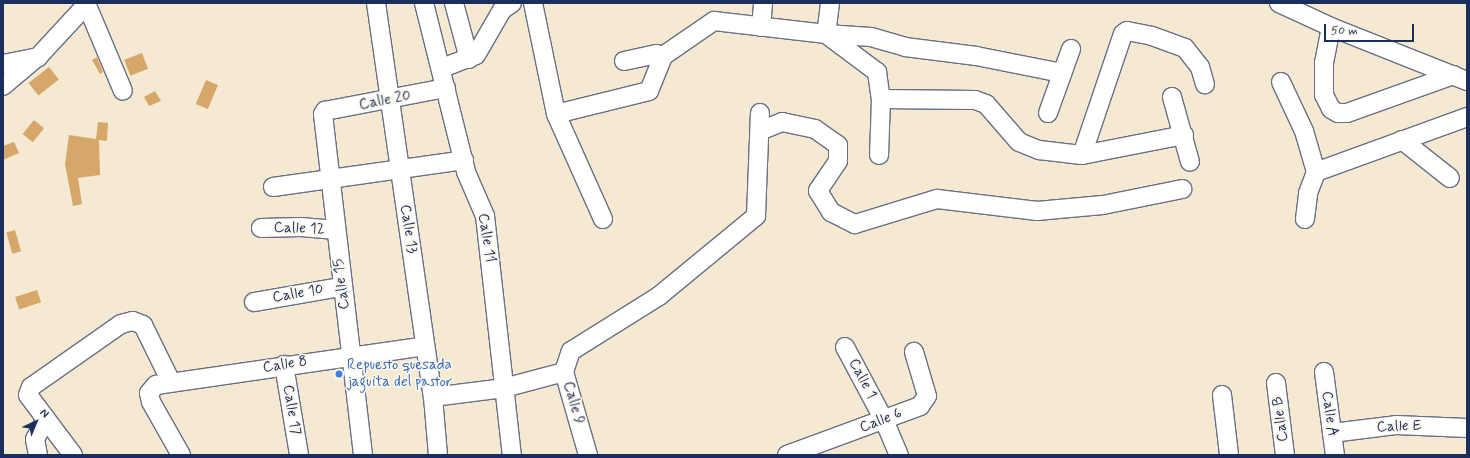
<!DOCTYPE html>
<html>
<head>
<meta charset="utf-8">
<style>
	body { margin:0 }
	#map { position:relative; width:1470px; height:458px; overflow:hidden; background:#f5e9d2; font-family:Mynerve,sans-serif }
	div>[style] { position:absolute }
	.building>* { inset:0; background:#d6a769; transform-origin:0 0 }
	.roads { filter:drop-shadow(1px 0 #677087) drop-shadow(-1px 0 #677087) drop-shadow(0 1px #677087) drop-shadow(0 -1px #677087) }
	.minor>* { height:18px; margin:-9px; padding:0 9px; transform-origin:9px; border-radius:9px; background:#fff }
	.dots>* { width:11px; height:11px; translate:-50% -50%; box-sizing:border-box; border:2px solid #fbf7ec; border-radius:50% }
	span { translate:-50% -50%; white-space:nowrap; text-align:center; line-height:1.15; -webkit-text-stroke:3.5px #fbf7ec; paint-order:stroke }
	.street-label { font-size:15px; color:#1b2f5e }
	.shop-label { font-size:15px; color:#366cbe }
	.left { translate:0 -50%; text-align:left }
	.frame { position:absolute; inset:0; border:4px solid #1b2f5e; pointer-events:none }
	.north { position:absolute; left:16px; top:402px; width:40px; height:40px; -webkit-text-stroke:3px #fbf7ec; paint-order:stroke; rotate:44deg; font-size:11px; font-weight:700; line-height:16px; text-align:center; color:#1b2f5e }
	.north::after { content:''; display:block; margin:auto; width:14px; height:18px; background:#1b2f5e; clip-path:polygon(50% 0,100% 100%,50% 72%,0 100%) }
	.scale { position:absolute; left:1324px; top:24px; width:90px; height:18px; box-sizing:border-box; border:2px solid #1b2f5e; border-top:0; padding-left:5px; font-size:12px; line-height:14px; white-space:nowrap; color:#1b2f5e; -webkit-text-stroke:3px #fbf7ec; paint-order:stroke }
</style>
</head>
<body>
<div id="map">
	<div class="building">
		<i style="left:142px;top:53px;width:17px;height:19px;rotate:69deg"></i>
		<i style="clip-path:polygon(97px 57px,103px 72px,100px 74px,92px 60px)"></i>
		<i style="left:49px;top:67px;width:16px;height:26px;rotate:52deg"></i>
		<i style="left:206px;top:80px;width:13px;height:26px;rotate:23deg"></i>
		<i style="clip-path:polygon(155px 91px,161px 101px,149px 106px,144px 97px)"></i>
		<i style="left:34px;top:120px;width:13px;height:18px;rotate:39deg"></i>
		<i style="clip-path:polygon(98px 122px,108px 123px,107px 141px,99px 140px,100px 175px,78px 178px,82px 204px,73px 206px,65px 164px,69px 135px,96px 139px)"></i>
		<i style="clip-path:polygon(14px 142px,19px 153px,3px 160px,3px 146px)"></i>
		<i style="left:15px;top:230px;width:22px;height:9px;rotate:74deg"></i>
		<i style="left:37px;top:290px;width:13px;height:23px;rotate:72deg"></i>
	</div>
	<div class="roads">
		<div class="minor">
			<i style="left:86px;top:3px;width:95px;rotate:67.2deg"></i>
			<i style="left:376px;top:3px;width:398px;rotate:81.8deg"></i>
			<i style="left:433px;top:397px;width:58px;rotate:85.1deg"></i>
			<i style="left:424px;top:3px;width:174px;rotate:76deg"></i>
			<i style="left:466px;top:172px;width:48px;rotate:66.6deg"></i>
			<i style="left:485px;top:216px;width:241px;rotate:83.6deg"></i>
			<i style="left:454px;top:3px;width:58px;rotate:75deg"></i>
			<i style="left:533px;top:3px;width:113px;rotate:78.3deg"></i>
			<i style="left:556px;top:114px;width:115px;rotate:65.9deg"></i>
			<i style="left:830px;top:3px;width:31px;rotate:97deg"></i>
			<i style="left:826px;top:34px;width:45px;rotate:3.8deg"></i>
			<i style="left:871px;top:37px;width:35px;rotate:16deg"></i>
			<i style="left:905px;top:47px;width:72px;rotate:7.2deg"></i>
			<i style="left:976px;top:56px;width:88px;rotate:11.2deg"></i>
			<i style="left:1279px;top:3px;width:57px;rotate:24.8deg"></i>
			<i style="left:1331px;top:27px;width:146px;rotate:21.7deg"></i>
			<i style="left:761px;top:27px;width:24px;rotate:-85deg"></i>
			<i style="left:1331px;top:27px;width:37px;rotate:101deg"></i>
			<i style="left:1324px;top:63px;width:32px;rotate:90deg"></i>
			<i style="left:1324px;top:95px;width:16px;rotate:63deg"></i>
			<i style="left:1331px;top:109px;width:8px;rotate:30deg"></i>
			<i style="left:1338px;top:113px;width:9px"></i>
			<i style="left:1347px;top:113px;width:113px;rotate:-19.7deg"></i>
			<i style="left:624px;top:61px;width:33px;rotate:-12deg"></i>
			<i style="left:656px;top:54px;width:7px;rotate:16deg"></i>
			<i style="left:3px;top:64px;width:36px;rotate:-11deg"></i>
			<i style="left:38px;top:57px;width:72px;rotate:-47.2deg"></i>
			<i style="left:442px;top:68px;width:36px;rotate:-21deg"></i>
			<i style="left:476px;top:55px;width:52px;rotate:-60deg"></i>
			<i style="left:502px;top:10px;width:12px;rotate:-35deg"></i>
			<i style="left:1281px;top:82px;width:54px;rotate:64.9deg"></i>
			<i style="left:1304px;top:131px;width:43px;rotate:73.7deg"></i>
			<i style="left:3px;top:86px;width:42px;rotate:-40.2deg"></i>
			<i style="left:1172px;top:97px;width:67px;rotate:74.5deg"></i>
			<i style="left:881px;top:99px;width:94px;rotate:0.6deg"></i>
			<i style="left:975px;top:100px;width:12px;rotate:20deg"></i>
			<i style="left:986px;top:104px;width:50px;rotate:49deg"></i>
			<i style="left:1019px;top:142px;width:22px;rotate:22deg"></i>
			<i style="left:1039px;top:150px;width:43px;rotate:6.6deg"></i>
			<i style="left:1082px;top:155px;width:104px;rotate:-11.1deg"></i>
			<i style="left:1048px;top:113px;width:68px;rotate:-70.2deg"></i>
			<i style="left:556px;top:114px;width:96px;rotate:-13.9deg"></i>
			<i style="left:649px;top:91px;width:38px;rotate:-68deg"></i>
			<i style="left:663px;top:56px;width:62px;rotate:-34.5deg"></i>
			<i style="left:714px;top:21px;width:113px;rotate:6.6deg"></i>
			<i style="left:826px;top:34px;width:64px;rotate:36.7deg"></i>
			<i style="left:877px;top:72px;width:27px;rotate:82deg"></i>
			<i style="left:881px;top:99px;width:56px;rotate:92deg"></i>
			<i style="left:760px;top:131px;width:24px;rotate:-22deg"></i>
			<i style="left:782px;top:122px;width:34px;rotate:12deg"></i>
			<i style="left:815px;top:129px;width:28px;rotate:35deg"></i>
			<i style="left:838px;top:145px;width:16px;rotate:90deg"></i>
			<i style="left:838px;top:161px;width:36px;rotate:124deg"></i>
			<i style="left:818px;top:191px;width:25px;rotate:58deg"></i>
			<i style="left:831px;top:212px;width:27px;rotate:27deg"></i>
			<i style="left:855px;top:224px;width:86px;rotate:-17deg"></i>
			<i style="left:937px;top:199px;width:101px;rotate:6.8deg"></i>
			<i style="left:1037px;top:211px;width:66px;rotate:-5.2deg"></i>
			<i style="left:1103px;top:205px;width:81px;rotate:-11.4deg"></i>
			<i style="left:1402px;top:140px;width:61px;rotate:38.4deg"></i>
			<i style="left:1082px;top:155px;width:128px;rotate:-71.3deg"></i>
			<i style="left:1123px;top:34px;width:5px;rotate:-37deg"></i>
			<i style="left:1127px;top:31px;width:25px;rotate:11deg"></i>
			<i style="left:1152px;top:36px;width:35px;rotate:20deg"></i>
			<i style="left:1185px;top:48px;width:24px;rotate:52deg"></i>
			<i style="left:1200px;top:67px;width:18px;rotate:74deg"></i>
			<i style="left:273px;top:187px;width:193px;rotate:-8deg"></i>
			<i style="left:1305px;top:219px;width:26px;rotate:-83deg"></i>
			<i style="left:1308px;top:193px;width:22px;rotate:-69deg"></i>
			<i style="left:1316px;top:172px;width:161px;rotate:-20deg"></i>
			<i style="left:261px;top:228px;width:40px;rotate:-1.4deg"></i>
			<i style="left:301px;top:227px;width:35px;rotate:5deg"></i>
			<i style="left:254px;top:302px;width:88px;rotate:-9.8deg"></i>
			<i style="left:845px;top:347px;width:83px;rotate:61.9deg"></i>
			<i style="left:884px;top:420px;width:38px;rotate:67deg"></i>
			<i style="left:284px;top:365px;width:91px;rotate:80.5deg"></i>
			<i style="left:1324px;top:372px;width:84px;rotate:82.5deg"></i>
			<i style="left:1276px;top:383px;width:73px;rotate:82.9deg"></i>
			<i style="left:1222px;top:395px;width:60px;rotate:83.3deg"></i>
			<i style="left:433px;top:397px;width:72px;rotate:-7.2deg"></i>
			<i style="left:504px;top:388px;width:62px;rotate:-14.9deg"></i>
			<i style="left:1332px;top:433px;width:64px;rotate:-7.1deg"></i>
			<i style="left:1396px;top:425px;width:71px;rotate:2.4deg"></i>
			<i style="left:38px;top:455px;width:16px;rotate:-101deg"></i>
			<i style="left:35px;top:439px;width:23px;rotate:-61deg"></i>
			<i style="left:73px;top:455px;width:75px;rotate:-126.9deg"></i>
			<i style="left:28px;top:395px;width:9px;rotate:-69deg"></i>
			<i style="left:31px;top:387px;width:110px;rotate:-35deg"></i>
			<i style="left:121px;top:324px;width:12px;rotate:-14deg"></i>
			<i style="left:133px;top:321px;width:11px;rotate:22deg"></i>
			<i style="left:143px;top:325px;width:64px;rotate:63.8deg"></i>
			<i style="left:181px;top:455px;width:61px;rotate:-119.5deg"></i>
			<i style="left:151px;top:402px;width:9px;rotate:-103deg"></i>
			<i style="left:149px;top:393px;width:11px;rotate:-49deg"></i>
			<i style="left:156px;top:385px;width:272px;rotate:-8.2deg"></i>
			<i style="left:363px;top:455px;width:343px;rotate:-96.7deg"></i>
			<i style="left:323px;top:114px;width:4px;rotate:-56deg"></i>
			<i style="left:325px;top:111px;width:123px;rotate:-10.8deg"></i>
			<i style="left:588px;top:455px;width:86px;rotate:-106.1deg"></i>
			<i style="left:564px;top:372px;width:22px;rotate:-72deg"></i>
			<i style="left:571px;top:351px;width:104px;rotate:-32deg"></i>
			<i style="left:659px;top:296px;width:126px;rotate:-39.5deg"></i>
			<i style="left:756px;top:216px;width:103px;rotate:-87.8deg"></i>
			<i style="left:787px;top:455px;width:142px;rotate:-20.2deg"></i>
			<i style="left:920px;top:406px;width:12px;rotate:-55deg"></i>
			<i style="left:927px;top:396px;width:46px;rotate:-106.5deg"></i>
		</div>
	</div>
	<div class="dots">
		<i style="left:339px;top:374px;background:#3f7fe0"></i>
	</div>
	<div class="street-label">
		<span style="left:385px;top:101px;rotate:-11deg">Calle 20</span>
		<span style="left:299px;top:229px;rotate:2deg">Calle 12</span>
		<span style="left:408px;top:229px;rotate:81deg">Calle 13</span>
		<span style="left:486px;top:238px;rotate:81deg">Calle 11</span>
		<span style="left:342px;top:284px;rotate:-97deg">Calle 15</span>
		<span style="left:298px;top:294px;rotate:-10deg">Calle 10</span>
		<span style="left:285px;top:365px;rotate:-9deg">Calle 8</span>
		<span style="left:862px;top:379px;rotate:62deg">Calle 1</span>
		<span style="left:573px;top:403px;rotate:74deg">Calle 9</span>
		<span style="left:291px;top:410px;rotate:81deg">Calle 17</span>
		<span style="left:1329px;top:414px;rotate:82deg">Calle A</span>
		<span style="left:1281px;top:419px;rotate:-97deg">Calle B</span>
		<span style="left:881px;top:421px;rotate:-21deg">Calle 6</span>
		<span style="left:1399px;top:427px;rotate:-2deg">Calle E</span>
	</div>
	<div class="shop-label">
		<span class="left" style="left:347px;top:374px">Repuesto quesada<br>jaguita del pastor</span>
	</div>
	<div class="frame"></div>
	<div class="north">N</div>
	<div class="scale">50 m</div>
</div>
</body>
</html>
